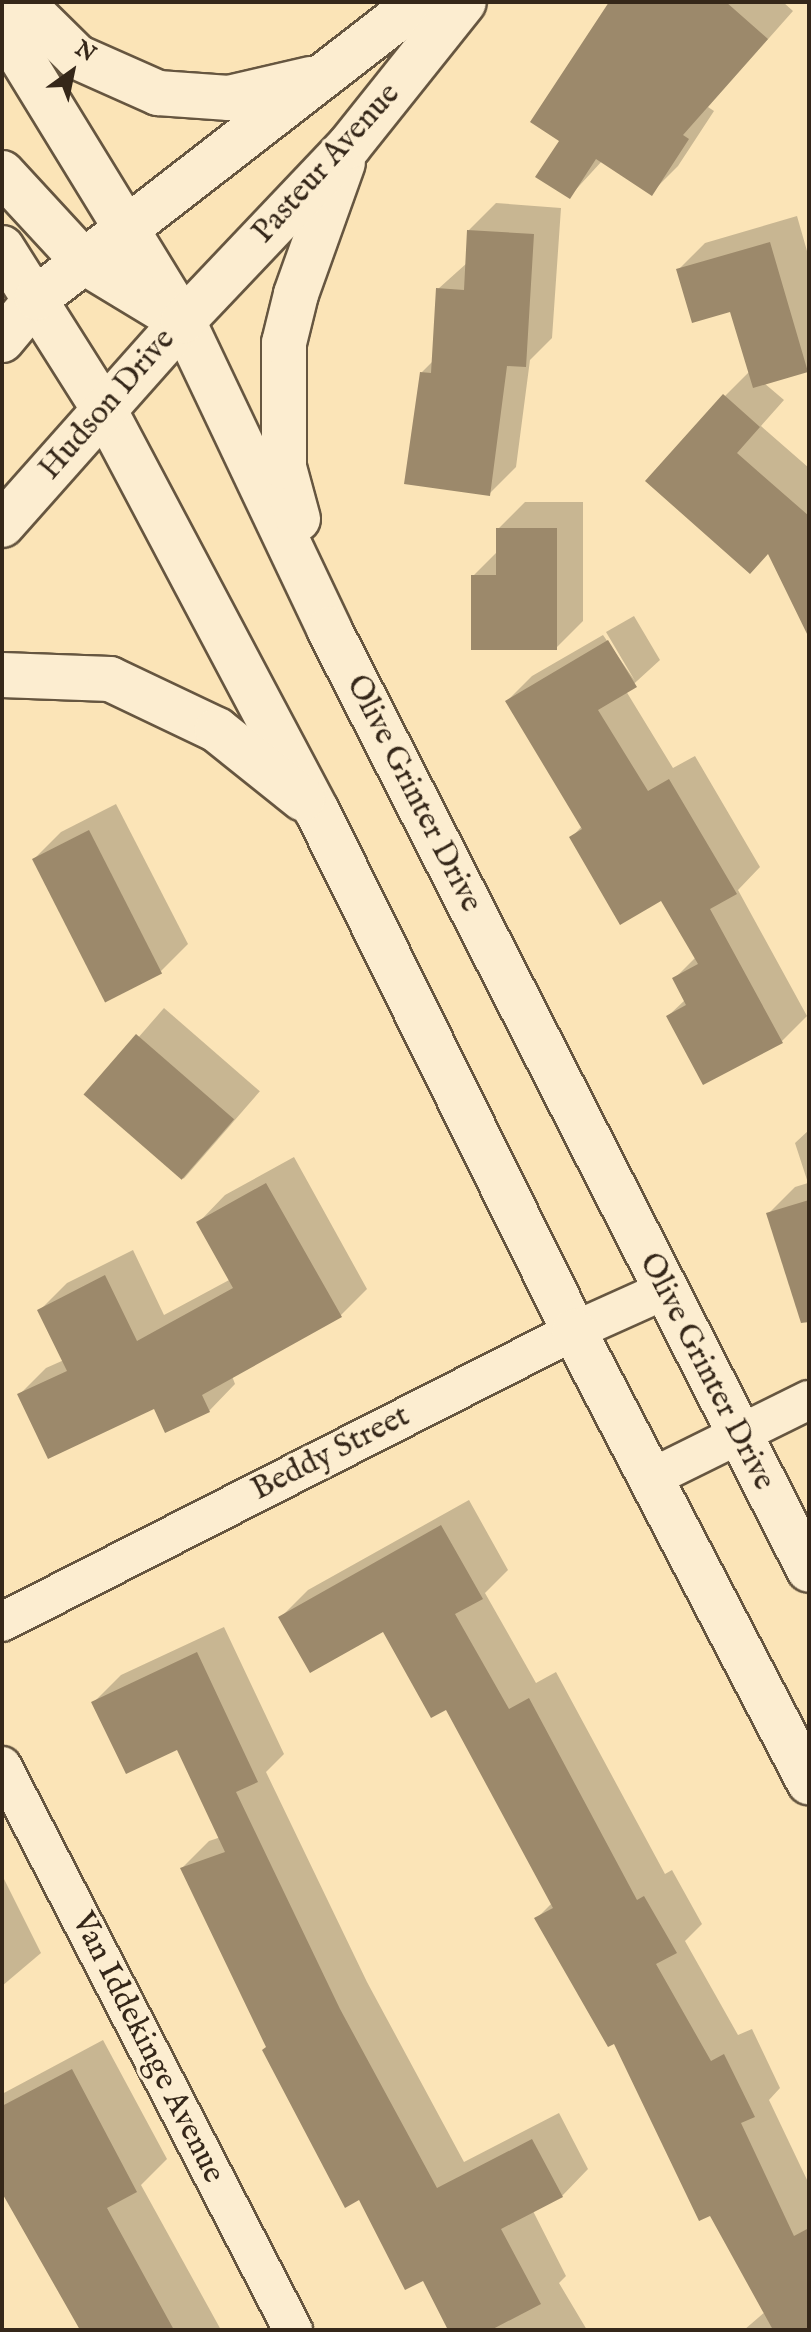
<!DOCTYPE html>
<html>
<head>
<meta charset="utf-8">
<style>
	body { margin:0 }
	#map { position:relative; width:811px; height:2332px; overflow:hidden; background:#fbe4b7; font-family:"IM FELL English",serif }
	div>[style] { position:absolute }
	.shadow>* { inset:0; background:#0003; transform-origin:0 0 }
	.building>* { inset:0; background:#9c896b; transform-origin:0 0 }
	.roads { filter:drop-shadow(2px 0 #665640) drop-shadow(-2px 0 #665640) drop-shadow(0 2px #665640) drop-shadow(0 -2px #665640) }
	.minor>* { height:38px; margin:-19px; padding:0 19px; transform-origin:19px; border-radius:19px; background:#fcedd0 }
	.tertiary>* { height:44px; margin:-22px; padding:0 22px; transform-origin:22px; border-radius:22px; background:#fcedd0 }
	span { translate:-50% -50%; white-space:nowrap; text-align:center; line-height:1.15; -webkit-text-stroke:7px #fcedd0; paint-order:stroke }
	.street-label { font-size:32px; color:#352719 }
	.frame { position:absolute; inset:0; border:4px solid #352719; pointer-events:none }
	.north { position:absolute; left:32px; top:32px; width:80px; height:80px; -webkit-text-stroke:6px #fcedd0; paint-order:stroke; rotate:33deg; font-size:22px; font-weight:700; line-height:32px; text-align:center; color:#352719 }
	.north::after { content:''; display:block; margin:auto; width:28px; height:36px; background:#352719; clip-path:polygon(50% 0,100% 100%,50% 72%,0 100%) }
</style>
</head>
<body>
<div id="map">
	<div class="shadow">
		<i style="clip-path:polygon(611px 2px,783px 2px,793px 11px,708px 107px,714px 111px,678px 166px,651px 193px,602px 161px,569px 197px,561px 140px,533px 121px)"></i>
		<i style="clip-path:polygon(496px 203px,561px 208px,552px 338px,530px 360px,516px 467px,489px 494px,422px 372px,434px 360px,438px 289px,467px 263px,469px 230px)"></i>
		<i style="clip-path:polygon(797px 216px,809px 258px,809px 368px,764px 383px,784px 400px,761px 426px,809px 468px,809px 634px,769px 552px,750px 572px,725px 396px,750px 371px,731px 310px,678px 270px,705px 243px)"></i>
		<i style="clip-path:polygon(525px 502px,583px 502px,583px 621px,556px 648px,473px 576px,498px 551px,498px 529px)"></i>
		<i style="clip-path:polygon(634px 616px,660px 660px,626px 691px,673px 768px,695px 756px,760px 867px,738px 890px,807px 1016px,782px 1041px,668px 1016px,685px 1000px,674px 979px,696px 957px,662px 899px,572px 837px,582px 826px,507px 701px,532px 676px,603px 635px,635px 681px,606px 632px)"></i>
		<i style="clip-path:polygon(116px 804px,188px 944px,161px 971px,34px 859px,61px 832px)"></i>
		<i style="left:164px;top:1008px;width:127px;height:116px;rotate:41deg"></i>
		<i style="clip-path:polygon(809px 1130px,809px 1264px,768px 1214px,795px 1187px,808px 1183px,795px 1143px)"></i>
		<i style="clip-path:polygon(294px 1157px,367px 1289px,340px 1316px,232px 1376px,235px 1384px,209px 1411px,19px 1395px,46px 1368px,64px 1360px,40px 1310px,67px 1283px,133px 1250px,164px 1315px,231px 1279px,199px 1222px,225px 1195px)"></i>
		<i style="clip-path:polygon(469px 1500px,508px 1570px,485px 1593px,536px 1683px,556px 1672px,665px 1874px,672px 1870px,702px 1924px,685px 1941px,738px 2035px,752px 2029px,780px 2088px,769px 2100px,809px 2184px,809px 2330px,744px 2330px,765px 2312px,615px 2041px,537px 1918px,552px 1903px,446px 1707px,383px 1630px,281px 1617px,308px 1590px)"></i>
		<i style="clip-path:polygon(224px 1627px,284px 1754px,266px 1772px,367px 1982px,464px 2162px,559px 2113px,588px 2169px,562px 2196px,533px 2211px,566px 2276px,559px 2283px,587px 2330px,451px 2330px,424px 2279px,359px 2198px,268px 2046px,182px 1868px,209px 1841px,221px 1837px,178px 1748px,94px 1702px,121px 1675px)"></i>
		<i style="clip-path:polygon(2px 1875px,41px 1953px,2px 1986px)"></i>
		<i style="clip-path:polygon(103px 2040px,167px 2159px,141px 2185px,221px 2330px,81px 2330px,2px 2186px,2px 2094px)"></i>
	</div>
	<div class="building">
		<i style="clip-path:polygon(609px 2px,726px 2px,768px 39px,683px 135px,689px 139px,652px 196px,596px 159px,570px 199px,535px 177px,559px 141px,530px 122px)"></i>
		<i style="clip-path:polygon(467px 230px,534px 234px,526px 367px,507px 366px,490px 496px,404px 484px,420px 372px,431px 373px,436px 288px,464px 290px)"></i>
		<i style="clip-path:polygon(770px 242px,808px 372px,753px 388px,730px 312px,692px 323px,676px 269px)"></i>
		<i style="clip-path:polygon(723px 394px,760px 427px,737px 453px,809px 516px,809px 638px,768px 554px,750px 574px,645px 481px)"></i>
		<i style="clip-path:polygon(496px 528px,557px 528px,557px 650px,471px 650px,471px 575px,496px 575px)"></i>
		<i style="clip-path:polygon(608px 640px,637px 687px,598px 710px,648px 791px,669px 779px,737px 894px,710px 909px,783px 1043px,703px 1085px,666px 1016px,686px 1005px,672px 978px,698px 964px,661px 901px,620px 925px,569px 837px,582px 829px,505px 701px)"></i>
		<i style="left:89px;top:830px;width:161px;height:64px;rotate:63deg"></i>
		<i style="left:136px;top:1034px;width:130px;height:80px;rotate:41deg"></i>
		<i style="clip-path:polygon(266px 1183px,342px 1317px,202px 1395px,210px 1412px,165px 1433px,154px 1409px,48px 1459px,17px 1394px,67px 1371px,37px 1310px,105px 1275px,137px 1341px,233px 1288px,196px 1222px)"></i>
		<i style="clip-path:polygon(809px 1200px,809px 1322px,801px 1323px,766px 1213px)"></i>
		<i style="clip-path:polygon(441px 1525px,483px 1599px,455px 1614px,509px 1709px,529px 1698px,637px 1900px,644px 1896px,677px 1953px,656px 1964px,711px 2061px,724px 2054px,755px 2117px,741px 2123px,794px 2236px,809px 2228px,809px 2330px,773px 2330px,710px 2216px,699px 2221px,614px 2044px,608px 2047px,534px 1918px,553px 1908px,446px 1710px,431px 1718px,383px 1632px,310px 1673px,278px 1617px)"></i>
		<i style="clip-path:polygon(197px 1652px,258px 1782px,236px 1792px,340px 2009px,437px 2188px,532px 2139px,563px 2197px,501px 2229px,541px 2304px,491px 2330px,448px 2330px,423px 2281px,405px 2290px,359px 2200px,345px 2208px,262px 2050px,266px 2047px,180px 1868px,225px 1852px,177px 1750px,126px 1774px,91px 1702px)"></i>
		<i style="clip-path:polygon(72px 2069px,137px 2192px,107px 2208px,174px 2330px,80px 2330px,2px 2193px,2px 2106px)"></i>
	</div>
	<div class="roads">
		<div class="minor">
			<i style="left:651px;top:1478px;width:176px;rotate:-26.3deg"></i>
			<i style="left:2px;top:1622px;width:642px;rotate:-26.96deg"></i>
			<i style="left:574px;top:1331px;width:98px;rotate:-24.2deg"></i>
			<i style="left:2px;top:1766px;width:635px;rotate:62.71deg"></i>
		</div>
		<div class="tertiary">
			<i style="left:21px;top:2px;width:78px;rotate:44.5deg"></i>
			<i style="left:77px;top:57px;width:89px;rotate:24deg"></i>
			<i style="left:158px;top:93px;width:71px;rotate:4deg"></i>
			<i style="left:229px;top:98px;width:83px;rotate:-13.2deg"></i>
			<i style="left:2px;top:26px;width:346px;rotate:58.5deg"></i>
			<i style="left:183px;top:321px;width:341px;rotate:64.6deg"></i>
			<i style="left:329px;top:629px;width:1056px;rotate:62.97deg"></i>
			<i style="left:2px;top:173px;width:121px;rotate:47.3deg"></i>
			<i style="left:84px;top:262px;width:109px;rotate:31.1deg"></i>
			<i style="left:2px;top:248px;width:193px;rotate:57.7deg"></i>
			<i style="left:105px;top:411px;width:453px;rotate:62.1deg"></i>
			<i style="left:317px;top:811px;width:580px;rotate:63.7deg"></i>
			<i style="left:574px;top:1331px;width:509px;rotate:62.48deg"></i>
			<i style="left:2px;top:340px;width:55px;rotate:-50.2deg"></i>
			<i style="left:37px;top:298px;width:482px;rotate:-37.8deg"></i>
			<i style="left:298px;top:519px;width:54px;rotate:-105.1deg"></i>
			<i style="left:284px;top:467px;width:124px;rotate:-90deg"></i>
			<i style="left:284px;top:343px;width:50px;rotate:-76.2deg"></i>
			<i style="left:296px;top:294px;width:139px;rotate:-70.3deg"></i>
			<i style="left:2px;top:525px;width:273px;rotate:-48.4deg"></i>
			<i style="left:183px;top:321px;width:241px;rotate:-46.5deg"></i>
			<i style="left:349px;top:146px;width:184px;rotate:-51.4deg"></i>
			<i style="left:2px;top:675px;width:108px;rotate:2.1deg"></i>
			<i style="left:110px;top:679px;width:119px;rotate:25.5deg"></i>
			<i style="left:217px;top:730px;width:110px;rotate:38.7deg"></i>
		</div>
	</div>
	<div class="street-label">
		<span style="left:327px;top:164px;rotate:-48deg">Pasteur Avenue</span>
		<span style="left:108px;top:405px;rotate:-49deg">Hudson Drive</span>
		<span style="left:413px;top:794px;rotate:63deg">Olive Grinter Drive</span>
		<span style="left:706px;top:1372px;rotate:63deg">Olive Grinter Drive</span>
		<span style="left:331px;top:1454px;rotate:-27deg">Beddy Street</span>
		<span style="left:147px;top:2048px;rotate:63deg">Van Iddekinge Avenue</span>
	</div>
	<div class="frame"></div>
	<div class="north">N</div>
</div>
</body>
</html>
